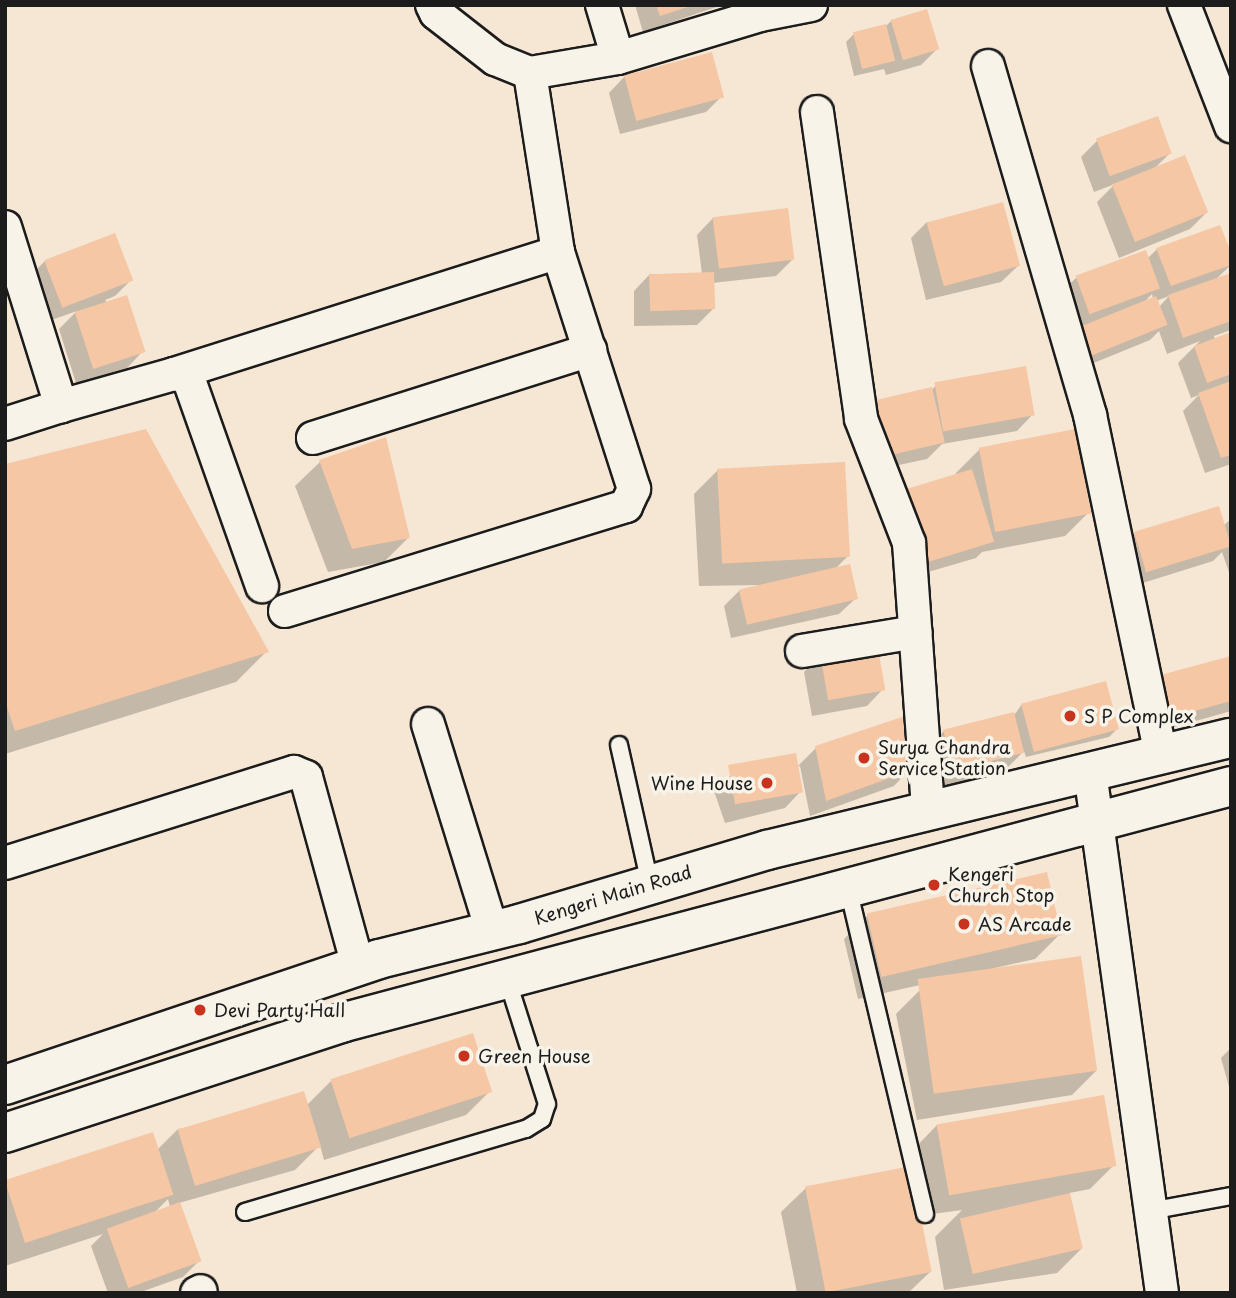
<!DOCTYPE html>
<html>
<head>
<meta charset="utf-8">
<style>
	body { margin:0 }
	#map { position:relative; width:1236px; height:1298px; overflow:hidden; background:#f6e6d4; font-family:"Playpen Sans",sans-serif }
	div>[style] { position:absolute }
	.shadow>* { inset:0; background:#0003 }
	.building>* { inset:0; background:#f5c7a4; transform-origin:0 0 }
	.roads { filter:drop-shadow(2px 0 #1c1c1c) drop-shadow(-2px 0 #1c1c1c) drop-shadow(0 2px #1c1c1c) drop-shadow(0 -2px #1c1c1c) }
	.service>* { height:16px; margin:-8px; padding:0 8px; transform-origin:8px; border-radius:8px; background:#f7f3e8 }
	.minor>* { height:32px; margin:-16px; padding:0 16px; transform-origin:16px; border-radius:16px; background:#f7f3e8 }
	.primary>* { height:38px; margin:-19px; padding:0 19px; transform-origin:19px; border-radius:19px; background:#f7f3e8 }
	.dots>* { width:19px; height:19px; translate:-50% -50%; box-sizing:border-box; border:4px solid #f7f3e8; border-radius:50% }
	span { translate:-50% -50%; white-space:nowrap; text-align:center; line-height:1.15; -webkit-text-stroke:7px #f7f3e8; paint-order:stroke }
	.poi-label { font-size:18px; color:#1c1c1c }
	.left { translate:0 -50%; text-align:left }
	.right { translate:-100% -50%; text-align:right }
	.street-label { font-size:18px; color:#1c1c1c }
	.frame { position:absolute; inset:0; border:7px solid #1c1c1c; pointer-events:none }
</style>
</head>
<body>
<div id="map">
	<div class="shadow">
		<i style="clip-path:polygon(635px 5px,722px 5px,643px 32px)"></i>
		<i style="clip-path:polygon(891px 21px,937px 49px,921px 65px,886px 75px,884px 69px,854px 76px,846px 42px,854px 34px,886px 26px)"></i>
		<i style="clip-path:polygon(625px 76px,722px 96px,706px 112px,620px 134px,609px 93px)"></i>
		<i style="clip-path:polygon(1097px 141px,1170px 153px,1153px 170px,1206px 213px,1190px 229px,1119px 258px,1097px 202px,1115px 184px,1094px 192px,1081px 157px)"></i>
		<i style="clip-path:polygon(713px 218px,792px 260px,776px 276px,712px 283px,713px 309px,697px 325px,634px 326px,634px 291px,650px 274px,702px 274px,697px 235px)"></i>
		<i style="clip-path:polygon(927px 222px,1018px 266px,1001px 282px,926px 300px,911px 238px)"></i>
		<i style="clip-path:polygon(evenodd,1157px 249px,1231px 265px,1215px 280px,1231px 275px,1231px 330px,1214px 336px,1215px 340px,1231px 334px,1231px 464px,1205px 473px,1183px 411px,1199px 395px,1191px 398px,1178px 363px,1200px 341px,1167px 354px,1159px 331px,1150px 340px,1074px 371px,1074px 330px,1060px 293px,1077px 277px,1147px 259px,1157px 249px,1152px 294px,1153px 299px,1143px 303px,1152px 294px,1157px 249px,1169px 296px,1159px 307px,1156px 301px,1169px 296px)"></i>
		<i style="clip-path:polygon(45px 261px,131px 280px,115px 296px,105px 300px,143px 351px,127px 368px,76px 383px,59px 329px,77px 311px,46px 322px,29px 277px)"></i>
		<i style="clip-path:polygon(936px 385px,1033px 414px,1017px 431px,942px 444px,927px 459px,866px 472px)"></i>
		<i style="clip-path:polygon(385px 440px,408px 538px,384px 562px,328px 572px,295px 486px,320px 462px)"></i>
		<i style="clip-path:polygon(980px 449px,1089px 512px,1065px 536px,982px 552px,976px 558px,911px 577px,956px 473px)"></i>
		<i style="clip-path:polygon(5px 466px,267px 651px,236px 682px,5px 754px)"></i>
		<i style="clip-path:polygon(718px 470px,848px 556px,835px 569px,856px 598px,839px 614px,731px 638px,724px 606px,740px 590px,761px 585px,699px 586px,694px 494px)"></i>
		<i style="clip-path:polygon(1231px 519px,1231px 578px,1222px 552px,1213px 561px,1130px 587px,1118px 550px,1135px 534px,1223px 526px)"></i>
		<i style="clip-path:polygon(821px 655px,883px 689px,867px 706px,812px 716px,804px 672px)"></i>
		<i style="clip-path:polygon(1231px 657px,1231px 711px,1153px 733px)"></i>
		<i style="clip-path:polygon(1022px 704px,1117px 729px,1109px 737px,1026px 757px,1024px 751px,991px 784px,921px 800px,913px 762px,944px 731px,1015px 714px)"></i>
		<i style="clip-path:polygon(816px 748px,910px 769px,894px 786px,810px 816px,800px 766px,797px 767px,801px 791px,785px 808px,725px 823px,714px 791px,731px 775px,797px 767px)"></i>
		<i style="clip-path:polygon(868px 915px,1059px 935px,1035px 959px,858px 999px,844px 939px)"></i>
		<i style="clip-path:polygon(920px 990px,1096px 1071px,1072px 1095px,917px 1120px,896px 1014px)"></i>
		<i style="clip-path:polygon(evenodd,472px 1035px,490px 1091px,466px 1115px,324px 1160px,320px 1145px,295px 1170px,179px 1203px,199px 1261px,183px 1277px,138px 1293px,108px 1293px,91px 1246px,103px 1234px,5px 1266px,5px 1183px,157px 1150px,178px 1129px,307px 1105px,331px 1081px,472px 1035px,168px 1199px,170px 1207px,154px 1213px,168px 1199px)"></i>
		<i style="clip-path:polygon(1231px 1048px,1231px 1094px,1221px 1058px)"></i>
		<i style="clip-path:polygon(937px 1125px,1114px 1165px,1090px 1189px,1069px 1193px,1081px 1249px,1057px 1273px,944px 1290px,935px 1237px,962px 1210px,925px 1215px,913px 1150px)"></i>
		<i style="clip-path:polygon(806px 1188px,930px 1272px,908px 1293px,797px 1293px,781px 1212px)"></i>
	</div>
	<div class="building">
		<i style="clip-path:polygon(656px 5px,691px 5px,691px 6px,660px 16px)"></i>
		<i style="left:927px;top:9px;width:42px;height:38px;rotate:73deg"></i>
		<i style="left:886px;top:24px;width:38px;height:34px;rotate:76deg"></i>
		<i style="left:712px;top:52px;width:47px;height:91px;rotate:75deg"></i>
		<i style="left:1158px;top:116px;width:40px;height:66px;rotate:70deg"></i>
		<i style="left:1185px;top:155px;width:62px;height:79px;rotate:68deg"></i>
		<i style="left:1003px;top:202px;width:66px;height:79px;rotate:75deg"></i>
		<i style="left:788px;top:208px;width:52px;height:76px;rotate:83deg"></i>
		<i style="clip-path:polygon(1220px 225px,1231px 252px,1231px 265px,1171px 286px,1156px 248px)"></i>
		<i style="left:115px;top:233px;width:51px;height:76px;rotate:69deg"></i>
		<i style="left:1146px;top:250px;width:41px;height:75px;rotate:70deg"></i>
		<i style="left:714px;top:272px;width:37px;height:65px;rotate:88deg"></i>
		<i style="clip-path:polygon(1231px 273px,1231px 321px,1183px 338px,1168px 295px)"></i>
		<i style="left:127px;top:295px;width:60px;height:55px;rotate:72deg"></i>
		<i style="left:1156px;top:296px;width:31px;height:84px;rotate:68deg"></i>
		<i style="clip-path:polygon(1231px 332px,1231px 374px,1207px 383px,1194px 346px)"></i>
		<i style="left:1026px;top:366px;width:50px;height:93px;rotate:80deg"></i>
		<i style="clip-path:polygon(1231px 381px,1231px 455px,1221px 458px,1198px 393px)"></i>
		<i style="left:932px;top:387px;width:57px;height:64px;rotate:77deg"></i>
		<i style="clip-path:polygon(146px 429px,269px 652px,15px 731px,5px 701px,5px 464px)"></i>
		<i style="left:1075px;top:429px;width:86px;height:98px;rotate:79deg"></i>
		<i style="clip-path:polygon(386px 437px,410px 538px,352px 549px,319px 460px)"></i>
		<i style="left:845px;top:462px;width:95px;height:128px;rotate:87deg"></i>
		<i style="left:972px;top:469px;width:76px;height:70px;rotate:73deg"></i>
		<i style="left:1219px;top:506px;width:42px;height:89px;rotate:73deg"></i>
		<i style="left:850px;top:564px;width:36px;height:114px;rotate:77deg"></i>
		<i style="left:877px;top:643px;width:48px;height:58px;rotate:80deg"></i>
		<i style="clip-path:polygon(1231px 656px,1231px 701px,1169px 718px,1157px 676px)"></i>
		<i style="left:1106px;top:681px;width:50px;height:88px;rotate:75deg"></i>
		<i style="left:1014px;top:712px;width:42px;height:73px;rotate:76deg"></i>
		<i style="clip-path:polygon(908px 715px,912px 770px,826px 801px,815px 746px)"></i>
		<i style="left:796px;top:753px;width:40px;height:69px;rotate:80deg"></i>
		<i style="left:1047px;top:872px;width:65px;height:185px;rotate:77deg"></i>
		<i style="left:1081px;top:956px;width:116px;height:165px;rotate:82deg"></i>
		<i style="left:473px;top:1033px;width:62px;height:150px;rotate:72deg"></i>
		<i style="left:304px;top:1091px;width:59px;height:132px;rotate:73deg"></i>
		<i style="left:1104px;top:1095px;width:72px;height:170px;rotate:80deg"></i>
		<i style="left:153px;top:1132px;width:66px;height:156px;rotate:72deg"></i>
		<i style="left:911px;top:1166px;width:108px;height:108px;rotate:79deg"></i>
		<i style="left:1070px;top:1193px;width:57px;height:113px;rotate:77deg"></i>
		<i style="left:180px;top:1202px;width:63px;height:78px;rotate:70deg"></i>
	</div>
	<div class="roads">
		<div class="service">
			<i style="left:619px;top:745px;width:142px;rotate:77.4deg"></i>
			<i style="left:848px;top:888px;width:335px;rotate:76.7deg"></i>
			<i style="left:1150px;top:1211px;width:82px;rotate:-10.5deg"></i>
			<i style="left:245px;top:1212px;width:293px;rotate:-16.5deg"></i>
			<i style="left:526px;top:1129px;width:19px;rotate:-32deg"></i>
			<i style="left:542px;top:1119px;width:16px;rotate:-72deg"></i>
			<i style="left:547px;top:1104px;width:131px;rotate:-107.7deg"></i>
		</div>
		<div class="minor">
			<i style="left:432px;top:5px;width:9px;rotate:63deg"></i>
			<i style="left:436px;top:13px;width:75px;rotate:37.9deg"></i>
			<i style="left:495px;top:59px;width:38px;rotate:22deg"></i>
			<i style="left:530px;top:73px;width:89px;rotate:-9.7deg"></i>
			<i style="left:618px;top:58px;width:148px;rotate:-16.8deg"></i>
			<i style="left:760px;top:15px;width:52px;rotate:-11.1deg"></i>
			<i style="left:602px;top:5px;width:55px;rotate:73.2deg"></i>
			<i style="left:1184px;top:5px;width:130px;rotate:68.8deg"></i>
			<i style="left:988px;top:66px;width:364px;rotate:73.7deg"></i>
			<i style="left:1090px;top:415px;width:346px;rotate:78.2deg"></i>
			<i style="left:817px;top:112px;width:310px;rotate:81.8deg"></i>
			<i style="left:861px;top:419px;width:133px;rotate:68.8deg"></i>
			<i style="left:909px;top:543px;width:268px;rotate:85.9deg"></i>
			<i style="left:5px;top:227px;width:188px;rotate:72.6deg"></i>
			<i style="left:61px;top:406px;width:59px;rotate:162.2deg"></i>
			<i style="left:174px;top:374px;width:403px;rotate:-17.6deg"></i>
			<i style="left:61px;top:406px;width:117px;rotate:-15.8deg"></i>
			<i style="left:174px;top:374px;width:14px;rotate:12deg"></i>
			<i style="left:188px;top:377px;width:222px;rotate:70.5deg"></i>
			<i style="left:313px;top:438px;width:291px;rotate:-17.6deg"></i>
			<i style="left:285px;top:611px;width:357px;rotate:-17.1deg"></i>
			<i style="left:626px;top:506px;width:19px;rotate:-65deg"></i>
			<i style="left:634px;top:489px;width:249px;rotate:-107.8deg"></i>
			<i style="left:558px;top:252px;width:181px;rotate:-98.9deg"></i>
			<i style="left:802px;top:651px;width:115px;rotate:-9.5deg"></i>
			<i style="left:428px;top:724px;width:217px;rotate:72.8deg"></i>
			<i style="left:1090px;top:772px;width:526px;rotate:82.13deg"></i>
			<i style="left:5px;top:863px;width:303px;rotate:-17.5deg"></i>
			<i style="left:294px;top:772px;width:13px;rotate:23deg"></i>
			<i style="left:306px;top:777px;width:196px;rotate:74.6deg"></i>
			<i style="left:197px;top:1293px;width:4px;rotate:-27deg"></i>
		</div>
		<div class="primary">
			<i style="left:5px;top:1085px;width:395px;rotate:-18.6deg"></i>
			<i style="left:379px;top:959px;width:144px;rotate:-14deg"></i>
			<i style="left:519px;top:924px;width:259px;rotate:-16.6deg"></i>
			<i style="left:767px;top:850px;width:477px;rotate:-13.6deg"></i>
			<i style="left:5px;top:1133px;width:354px;rotate:-18.1deg"></i>
			<i style="left:341px;top:1023px;width:921px;rotate:-14.91deg"></i>
		</div>
	</div>
	<div class="dots">
		<i style="left:1070px;top:716px;background:#c8321e"></i>
		<i style="left:864px;top:758px;background:#c8321e"></i>
		<i style="left:767px;top:783px;background:#c8321e"></i>
		<i style="left:934px;top:885px;background:#c8321e"></i>
		<i style="left:964px;top:924px;background:#c8321e"></i>
		<i style="left:200px;top:1010px;background:#c8321e"></i>
		<i style="left:464px;top:1056px;background:#c8321e"></i>
	</div>
	<div class="poi-label">
		<span class="left" style="left:1084px;top:716px">S P Complex</span>
		<span class="left" style="left:878px;top:758px">Surya Chandra<br>Service Station</span>
		<span class="right" style="left:753px;top:783px">Wine House</span>
		<span class="left" style="left:948px;top:885px">Kengeri<br>Church Stop</span>
		<span class="left" style="left:978px;top:924px">AS Arcade</span>
		<span class="left" style="left:214px;top:1010px">Devi Party Hall</span>
		<span class="left" style="left:478px;top:1056px">Green House</span>
	</div>
	<div class="street-label">
		<span style="left:613px;top:895px;rotate:-17deg">Kengeri Main Road</span>
	</div>
	<div class="frame"></div>
</div>
</body>
</html>
